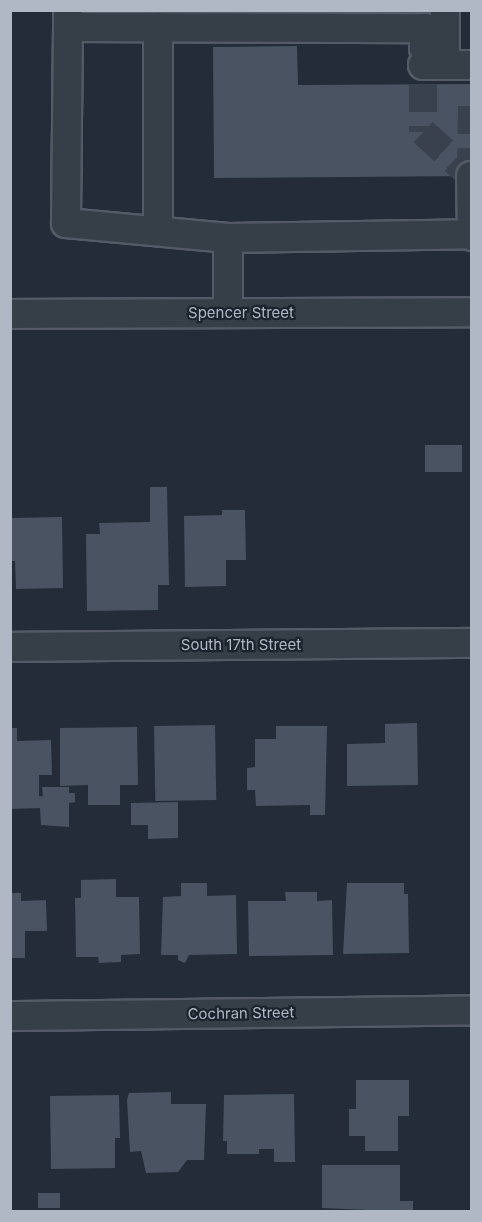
<!DOCTYPE html>
<html>
<head>
<meta charset="utf-8">
<style>
	body { margin:0 }
	#map { position:relative; width:482px; height:1222px; overflow:hidden; background:#232c38; font-family:Inter,sans-serif }
	div>[style] { position:absolute }
	.building>* { inset:0; background:#495362; transform-origin:0 0 }
	.minor-tunnel>* { height:28px; margin-top:-14px; transform-origin:0; background:repeating-linear-gradient(90deg,#38414d 0 28px,transparent 0 42px) }
	.roads { filter:drop-shadow(2px 0 #545b66) drop-shadow(-2px 0 #545b66) drop-shadow(0 2px #545b66) drop-shadow(0 -2px #545b66) }
	.minor>* { height:28px; margin:-14px; padding:0 14px; transform-origin:14px; border-radius:14px; background:#363e48 }
	span { translate:-50% -50%; white-space:nowrap; text-align:center; line-height:1.15; -webkit-text-stroke:4.5px #1b232d; paint-order:stroke }
	.street-label { font-size:15px; color:#b1b8c5 }
	.frame { position:absolute; inset:0; border:12px solid #b1b8c5; pointer-events:none }
</style>
</head>
<body>
<div id="map">
	<div class="building">
		<i style="clip-path:polygon(297px 46px,298px 85px,472px 84px,472px 176px,214px 178px,213px 47px)"></i>
		<i style="left:462px;top:445px;width:27px;height:37px;rotate:90deg"></i>
		<i style="clip-path:polygon(150px 487px,167px 487px,169px 585px,158px 585px,158px 610px,87px 611px,86px 534px,100px 534px,99px 523px,150px 522px)"></i>
		<i style="clip-path:polygon(222px 510px,245px 510px,246px 560px,226px 560px,226px 586px,185px 587px,184px 516px,222px 515px)"></i>
		<i style="clip-path:polygon(62px 517px,63px 588px,16px 589px,15px 561px,10px 561px,10px 518px)"></i>
		<i style="clip-path:polygon(417px 723px,418px 785px,347px 786px,347px 744px,385px 743px,385px 724px)"></i>
		<i style="left:215px;top:725px;width:75px;height:61px;rotate:89deg"></i>
		<i style="clip-path:polygon(276px 726px,327px 726px,325px 815px,310px 815px,310px 805px,256px 806px,255px 790px,247px 790px,247px 768px,255px 767px,255px 739px,276px 739px)"></i>
		<i style="clip-path:polygon(137px 727px,138px 785px,120px 785px,120px 805px,88px 805px,88px 785px,60px 786px,60px 728px)"></i>
		<i style="clip-path:polygon(10px 728px,17px 728px,17px 741px,51px 740px,52px 775px,39px 775px,39px 796px,43px 796px,42px 787px,69px 787px,69px 793px,75px 793px,75px 802px,69px 803px,69px 827px,41px 825px,40px 808px,10px 809px)"></i>
		<i style="clip-path:polygon(178px 802px,178px 838px,148px 839px,148px 825px,131px 825px,131px 803px)"></i>
		<i style="clip-path:polygon(116px 879px,116px 897px,139px 897px,140px 954px,121px 955px,121px 962px,99px 963px,98px 957px,76px 957px,75px 898px,81px 898px,81px 880px)"></i>
		<i style="clip-path:polygon(181px 883px,207px 883px,207px 896px,236px 895px,237px 954px,189px 955px,185px 963px,178px 960px,178px 955px,161px 955px,163px 897px,181px 896px)"></i>
		<i style="clip-path:polygon(347px 883px,404px 883px,404px 894px,408px 894px,409px 953px,343px 954px)"></i>
		<i style="clip-path:polygon(285px 892px,317px 892px,317px 901px,332px 900px,333px 955px,249px 956px,248px 901px,286px 901px)"></i>
		<i style="clip-path:polygon(10px 893px,21px 893px,21px 901px,46px 900px,47px 931px,25px 931px,25px 958px,10px 958px)"></i>
		<i style="clip-path:polygon(356px 1080px,409px 1080px,409px 1116px,398px 1116px,398px 1151px,365px 1151px,365px 1136px,349px 1136px,349px 1109px,356px 1109px)"></i>
		<i style="clip-path:polygon(171px 1092px,171px 1104px,206px 1104px,204px 1160px,187px 1160px,178px 1172px,146px 1173px,141px 1151px,130px 1152px,127px 1100px,129px 1093px)"></i>
		<i style="clip-path:polygon(294px 1094px,295px 1162px,274px 1162px,274px 1149px,259px 1149px,259px 1154px,227px 1154px,227px 1141px,223px 1141px,224px 1095px)"></i>
		<i style="clip-path:polygon(119px 1095px,120px 1138px,115px 1138px,115px 1168px,51px 1169px,50px 1096px)"></i>
		<i style="clip-path:polygon(322px 1165px,400px 1165px,400px 1201px,413px 1201px,413px 1212px,322px 1208px)"></i>
		<i style="left:38px;top:1193px;width:22px;height:15px"></i>
	</div>
	<div class="minor-tunnel">
		<i style="left:423px;top:84px;width:48px;rotate:90deg"></i>
		<i style="left:423px;top:132px;width:65px;rotate:42.5deg"></i>
		<i style="left:471px;top:176px;width:73px;rotate:-89.2deg"></i>
	</div>
	<div class="roads">
		<div class="minor">
			<i style="left:68px;top:10px;width:17px;rotate:90deg"></i>
			<i style="left:68px;top:27px;width:357px;rotate:0.2deg"></i>
			<i style="left:425px;top:28px;width:20px;rotate:93deg"></i>
			<i style="left:424px;top:48px;width:21px"></i>
			<i style="left:445px;top:48px;width:38px;rotate:-90deg"></i>
			<i style="left:68px;top:27px;width:196px;rotate:90.6deg"></i>
			<i style="left:66px;top:223px;width:163px;rotate:5.3deg"></i>
			<i style="left:228px;top:238px;width:244px;rotate:-0.9deg"></i>
			<i style="left:158px;top:27px;width:204px;rotate:90deg"></i>
			<i style="left:423px;top:65px;width:49px"></i>
			<i style="left:471px;top:176px;width:60px;rotate:89deg"></i>
			<i style="left:228px;top:238px;width:75px;rotate:90deg"></i>
			<i style="left:10px;top:314px;width:462px;rotate:-0.2deg"></i>
			<i style="left:10px;top:647px;width:462px;rotate:-0.5deg"></i>
			<i style="left:10px;top:1016px;width:462px;rotate:-0.7deg"></i>
		</div>
	</div>
	<div class="street-label">
		<span style="left:241px;top:313px">Spencer Street</span>
		<span style="left:241px;top:645px">South 17th Street</span>
		<span style="left:241px;top:1013px;rotate:-1deg">Cochran Street</span>
	</div>
	<div class="frame"></div>
</div>
</body>
</html>
